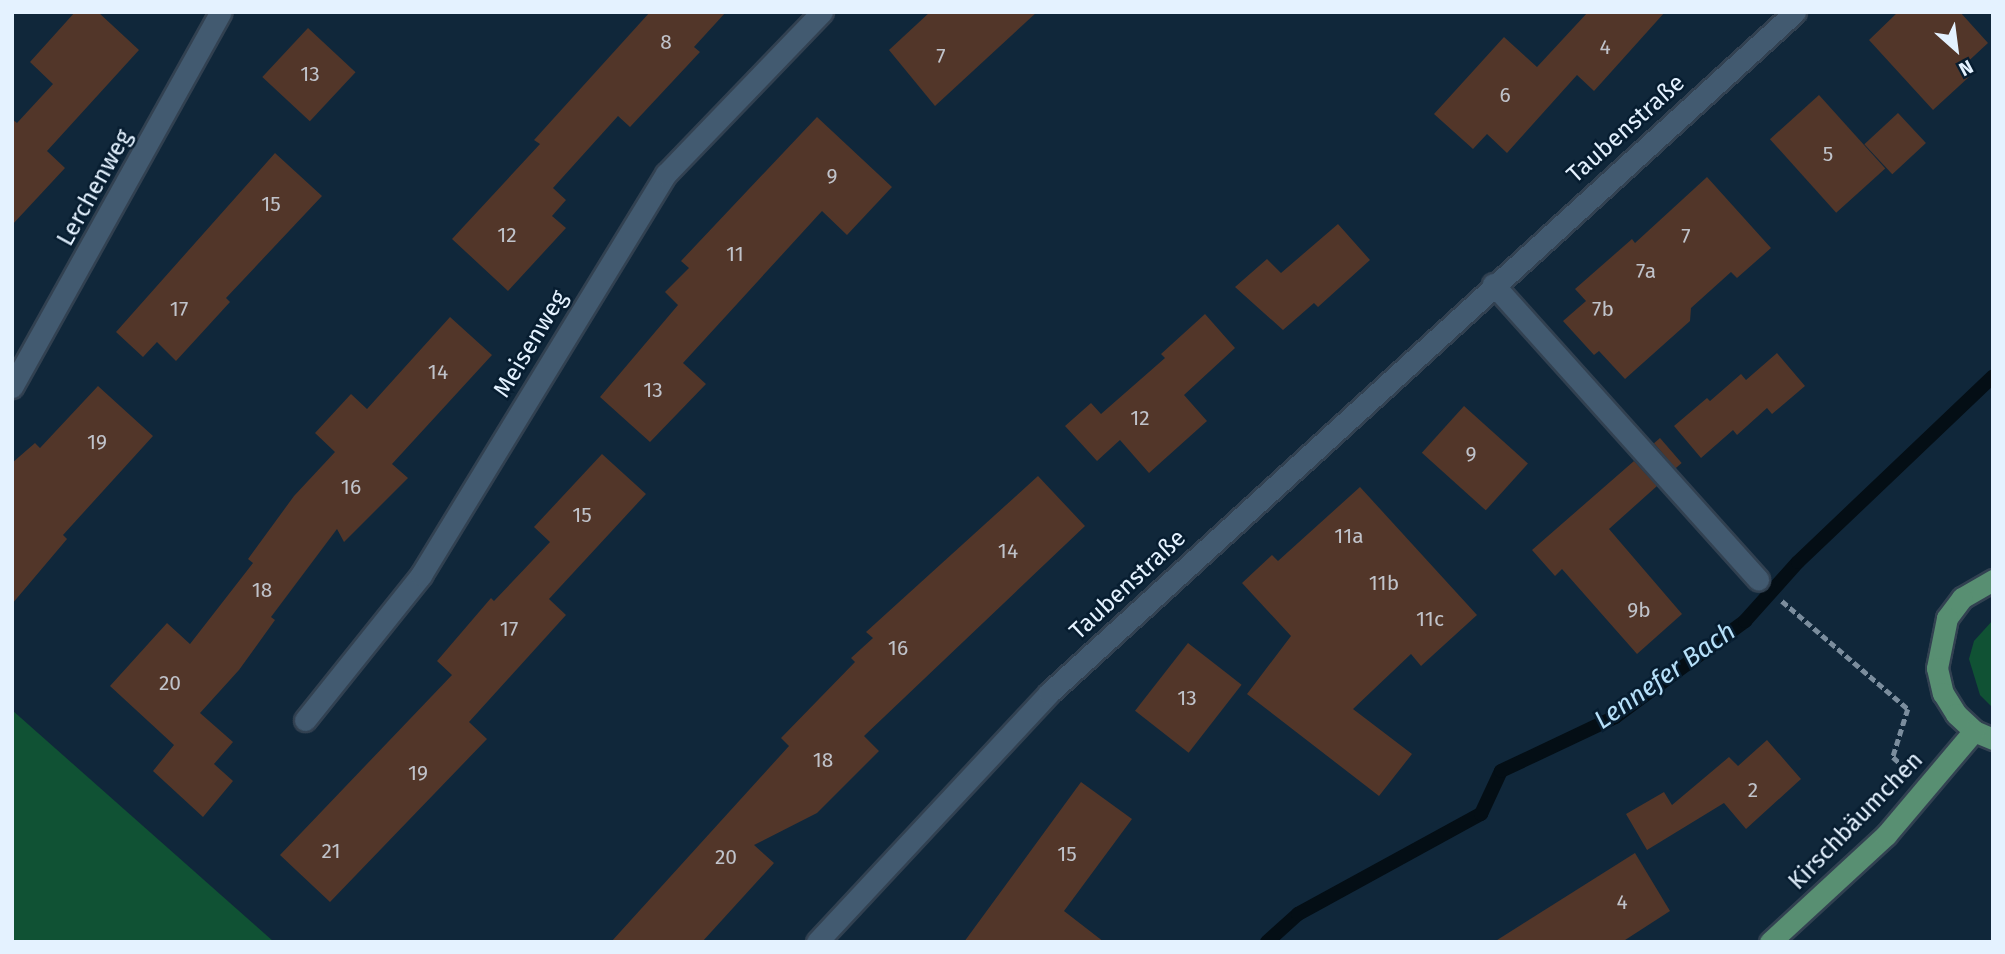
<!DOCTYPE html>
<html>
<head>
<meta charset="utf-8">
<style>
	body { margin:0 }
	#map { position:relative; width:2005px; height:954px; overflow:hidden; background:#10273a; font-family:"Fira Sans",sans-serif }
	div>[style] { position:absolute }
	.green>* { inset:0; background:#105234 }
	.stream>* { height:14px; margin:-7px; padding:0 7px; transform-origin:7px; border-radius:7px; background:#040e15 }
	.building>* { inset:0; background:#523629; transform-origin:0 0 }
	.path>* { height:4.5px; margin-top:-2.25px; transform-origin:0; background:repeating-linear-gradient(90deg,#7b8d9d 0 7px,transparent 0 10.5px) }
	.roads { filter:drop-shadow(2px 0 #324151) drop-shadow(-2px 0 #324151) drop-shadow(0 2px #324151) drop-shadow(0 -2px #324151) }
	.minor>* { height:21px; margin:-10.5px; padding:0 10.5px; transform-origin:10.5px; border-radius:10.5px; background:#425a70 }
	.major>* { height:21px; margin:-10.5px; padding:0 10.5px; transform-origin:10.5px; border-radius:10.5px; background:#588f72 }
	span { translate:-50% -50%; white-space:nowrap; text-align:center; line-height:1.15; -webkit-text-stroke:5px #071d30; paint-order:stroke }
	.number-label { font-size:21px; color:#c0c3ca }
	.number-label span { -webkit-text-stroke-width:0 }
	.street-label { font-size:24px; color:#e4f2ff }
	.water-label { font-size:26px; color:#b6e0f9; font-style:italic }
	.frame { position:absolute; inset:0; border:14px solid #e4f2ff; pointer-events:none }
	.north { position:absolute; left:1921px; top:14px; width:70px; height:70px; -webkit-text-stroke:5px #071d30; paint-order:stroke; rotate:152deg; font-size:19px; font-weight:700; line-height:28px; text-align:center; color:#e4f2ff }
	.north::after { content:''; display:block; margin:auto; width:24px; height:32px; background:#e4f2ff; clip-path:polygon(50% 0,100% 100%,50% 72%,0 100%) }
</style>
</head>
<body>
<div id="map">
	<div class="green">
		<i style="clip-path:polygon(1993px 620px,1993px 708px,1980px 695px,1969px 659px,1974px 641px)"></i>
		<i style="clip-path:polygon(12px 710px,274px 942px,12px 942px)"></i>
	</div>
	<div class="stream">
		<i style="left:1267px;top:942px;width:42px;rotate:-42.1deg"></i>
		<i style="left:1298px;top:914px;width:209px;rotate:-28.7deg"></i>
		<i style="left:1481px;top:814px;width:47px;rotate:-65.1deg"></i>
		<i style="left:1501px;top:771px;width:126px;rotate:-25.3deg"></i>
		<i style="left:1615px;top:717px;width:162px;rotate:-36.4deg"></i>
		<i style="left:1745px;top:621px;width:79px;rotate:-48.1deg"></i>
		<i style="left:1798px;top:562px;width:269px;rotate:-43.6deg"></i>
	</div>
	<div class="building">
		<i style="clip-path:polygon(75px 12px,98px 12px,139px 50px,47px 151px,65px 168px,12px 225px,12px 119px,17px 123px,53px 84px,30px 62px)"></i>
		<i style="clip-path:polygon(650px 12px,726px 12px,694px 47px,700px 52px,630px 127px,618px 116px,553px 188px,566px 200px,552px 216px,566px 228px,508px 291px,452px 239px,540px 144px,534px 140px)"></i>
		<i style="clip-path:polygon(930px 12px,1037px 12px,935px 106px,889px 50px)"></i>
		<i style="clip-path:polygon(1588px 12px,1665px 12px,1594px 91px,1577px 75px,1507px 153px,1487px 134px,1473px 149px,1434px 114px,1504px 37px,1537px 67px)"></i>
		<i style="clip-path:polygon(1898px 12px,1960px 12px,1988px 43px,1961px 68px,1970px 76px,1933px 110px,1869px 40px)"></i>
		<i style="left:308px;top:28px;width:65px;height:67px;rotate:43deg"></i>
		<i style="left:1819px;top:95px;width:99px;height:66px;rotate:48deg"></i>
		<i style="left:1898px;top:113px;width:41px;height:46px;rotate:47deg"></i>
		<i style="clip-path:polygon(817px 117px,892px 187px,847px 235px,822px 211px,683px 363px,706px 384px,650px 442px,600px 397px,678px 305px,665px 292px,689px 268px,681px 261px)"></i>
		<i style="clip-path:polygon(275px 153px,322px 196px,226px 298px,230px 302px,176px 361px,157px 342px,143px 357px,116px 332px)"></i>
		<i style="clip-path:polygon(1707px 177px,1771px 248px,1737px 278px,1731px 272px,1691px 308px,1690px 321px,1625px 379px,1599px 351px,1594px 355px,1563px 321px,1586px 301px,1575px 289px,1632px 239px,1635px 243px)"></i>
		<i style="clip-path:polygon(1338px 224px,1370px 260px,1318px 307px,1314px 303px,1283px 330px,1235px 287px,1267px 259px,1281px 273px)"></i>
		<i style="clip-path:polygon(1205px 314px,1235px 348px,1184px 395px,1207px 421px,1149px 473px,1120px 440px,1097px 461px,1065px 426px,1091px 403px,1101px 414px,1165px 358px,1161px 354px)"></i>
		<i style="clip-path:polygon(450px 317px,492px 355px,392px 464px,408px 478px,344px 542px,337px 529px,271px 617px,275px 620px,239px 670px,200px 713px,233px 742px,214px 764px,233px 781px,203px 817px,153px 771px,174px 745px,110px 686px,167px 623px,190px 644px,253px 563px,248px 559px,294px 496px,335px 452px,315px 433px,351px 394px,367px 409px)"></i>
		<i style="clip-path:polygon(1777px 353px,1805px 386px,1772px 414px,1767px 408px,1737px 435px,1733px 430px,1701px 458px,1674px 426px,1707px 398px,1710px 401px,1741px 374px,1746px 380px)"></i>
		<i style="clip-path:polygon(98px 386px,153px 436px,63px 535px,67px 539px,12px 604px,12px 463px,35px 443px,40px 448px)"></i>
		<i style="left:1464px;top:406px;width:86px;height:63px;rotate:42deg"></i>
		<i style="left:1660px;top:438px;width:33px;height:8px;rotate:49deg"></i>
		<i style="clip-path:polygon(602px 454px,646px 494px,549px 599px,566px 615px,469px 722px,487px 739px,330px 902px,280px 855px,452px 675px,437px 661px,491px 598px,494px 601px,550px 542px,534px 527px)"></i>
		<i style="clip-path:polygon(1634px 461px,1657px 486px,1609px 529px,1682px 614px,1637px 654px,1562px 569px,1555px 576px,1532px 550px)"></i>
		<i style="clip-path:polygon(1038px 476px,1085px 526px,864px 736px,879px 751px,817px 813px,754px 845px,774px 863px,702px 942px,611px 942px,789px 746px,781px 738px,855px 662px,851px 658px,873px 638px,866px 632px)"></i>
		<i style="clip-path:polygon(1360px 487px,1477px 615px,1421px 666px,1411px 654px,1353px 709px,1412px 754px,1379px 796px,1247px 694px,1291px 636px,1242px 583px,1272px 555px,1278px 561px)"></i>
		<i style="left:1188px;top:643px;width:68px;height:86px;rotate:38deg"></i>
		<i style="clip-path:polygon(1767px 740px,1801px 779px,1746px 829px,1724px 803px,1647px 850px,1626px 814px,1664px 792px,1672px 805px,1729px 757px,1738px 766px)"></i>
		<i style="clip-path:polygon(1081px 782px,1132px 819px,1064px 911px,1104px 942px,964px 942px)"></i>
		<i style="clip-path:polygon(1635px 853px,1670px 911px,1622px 942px,1494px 942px)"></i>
	</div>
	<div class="path">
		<i style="left:1782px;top:601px;width:166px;rotate:40.6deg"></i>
		<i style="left:1908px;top:709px;width:50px;rotate:107.4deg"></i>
		<i style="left:1893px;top:757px;width:12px;rotate:42deg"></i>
	</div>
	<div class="roads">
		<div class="minor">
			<i style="left:1493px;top:284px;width:397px;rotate:48.1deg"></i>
			<i style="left:12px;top:387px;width:429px;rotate:-60.9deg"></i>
			<i style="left:305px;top:720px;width:186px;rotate:-51.3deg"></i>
			<i style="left:421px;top:575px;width:470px;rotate:-58.6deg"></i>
			<i style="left:666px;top:174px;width:225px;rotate:-46.1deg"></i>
			<i style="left:817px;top:942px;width:340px;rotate:-47deg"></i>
			<i style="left:1049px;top:693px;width:1010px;rotate:-42.39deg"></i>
		</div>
		<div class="major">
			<i style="left:1993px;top:580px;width:36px;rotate:150deg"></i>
			<i style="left:1962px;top:598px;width:25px;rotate:127deg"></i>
			<i style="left:1947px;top:618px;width:51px;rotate:101.3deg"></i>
			<i style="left:1937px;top:668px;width:26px;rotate:77deg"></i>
			<i style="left:1943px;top:693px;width:25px;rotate:58deg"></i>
			<i style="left:1956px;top:714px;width:25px;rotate:43deg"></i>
			<i style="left:1974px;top:731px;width:21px;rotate:23deg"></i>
			<i style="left:1770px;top:942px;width:158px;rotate:-42.7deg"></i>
			<i style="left:1886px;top:835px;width:136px;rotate:-49.8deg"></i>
		</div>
	</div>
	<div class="number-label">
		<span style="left:666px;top:42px">8</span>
		<span style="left:1605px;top:47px">4</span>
		<span style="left:941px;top:56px">7</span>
		<span style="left:310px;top:74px">13</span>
		<span style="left:1505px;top:95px">6</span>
		<span style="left:1828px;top:154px">5</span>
		<span style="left:832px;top:176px">9</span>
		<span style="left:271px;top:204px">15</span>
		<span style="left:507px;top:235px">12</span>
		<span style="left:1686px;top:236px">7</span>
		<span style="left:735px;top:254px">11</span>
		<span style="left:1646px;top:271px">7a</span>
		<span style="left:179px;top:309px">17</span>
		<span style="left:1603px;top:309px">7b</span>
		<span style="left:438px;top:372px">14</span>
		<span style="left:653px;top:390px">13</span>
		<span style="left:1140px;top:418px">12</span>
		<span style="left:97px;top:442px">19</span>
		<span style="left:1471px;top:454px">9</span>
		<span style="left:351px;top:487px">16</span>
		<span style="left:582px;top:515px">15</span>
		<span style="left:1349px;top:536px">11a</span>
		<span style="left:1008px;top:551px">14</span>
		<span style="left:1384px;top:583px">11b</span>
		<span style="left:262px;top:590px">18</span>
		<span style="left:1639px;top:610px">9b</span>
		<span style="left:1430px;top:619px">11c</span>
		<span style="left:509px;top:629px">17</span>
		<span style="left:898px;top:648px">16</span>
		<span style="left:170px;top:683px">20</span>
		<span style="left:1187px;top:698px">13</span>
		<span style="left:823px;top:760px">18</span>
		<span style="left:418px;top:773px">19</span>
		<span style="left:1753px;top:790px">2</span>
		<span style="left:331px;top:851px">21</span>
		<span style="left:1067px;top:854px">15</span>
		<span style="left:726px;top:857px">20</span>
		<span style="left:1622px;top:902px">4</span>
	</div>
	<div class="street-label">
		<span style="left:1626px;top:129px;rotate:-42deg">Taubenstraße</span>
		<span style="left:95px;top:188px;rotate:-61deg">Lerchenweg</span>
		<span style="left:531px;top:344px;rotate:-59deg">Meisenweg</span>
		<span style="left:1128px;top:585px;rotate:-43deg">Taubenstraße</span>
		<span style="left:1856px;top:821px;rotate:-46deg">Kirschbäumchen</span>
	</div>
	<div class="water-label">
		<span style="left:1665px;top:676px;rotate:-35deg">Lennefer Bach</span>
	</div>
	<div class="frame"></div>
	<div class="north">N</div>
</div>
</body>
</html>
